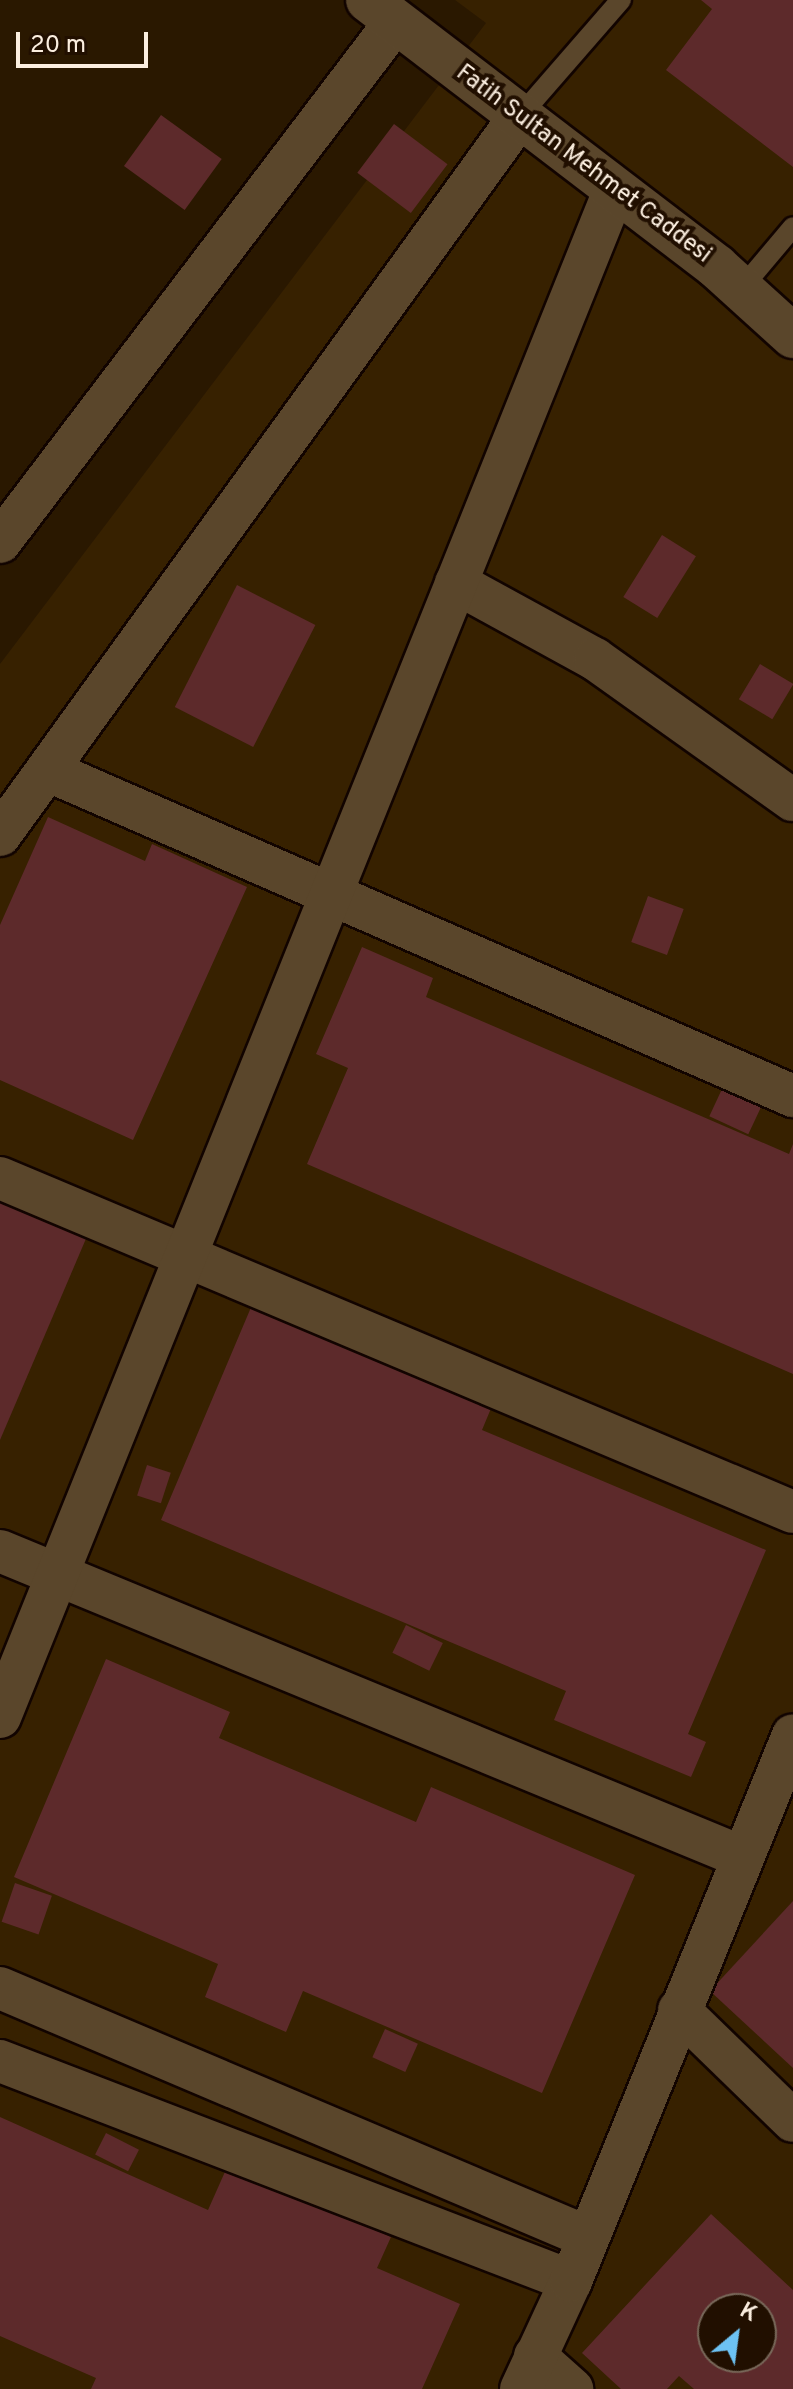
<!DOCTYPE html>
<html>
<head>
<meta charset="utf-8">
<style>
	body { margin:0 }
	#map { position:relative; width:793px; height:2389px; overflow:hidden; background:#2a1800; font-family:Overpass,sans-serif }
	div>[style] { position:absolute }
	.built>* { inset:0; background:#372100 }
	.building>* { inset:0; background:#5d2a2b; transform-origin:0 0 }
	.roads { filter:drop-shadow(2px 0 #120400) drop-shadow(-2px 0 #120400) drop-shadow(0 2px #120400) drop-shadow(0 -2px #120400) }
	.service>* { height:20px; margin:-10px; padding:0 10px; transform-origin:10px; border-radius:10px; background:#5a462b }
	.minor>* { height:42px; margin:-21px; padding:0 21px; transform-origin:21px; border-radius:21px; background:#5a462b }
	.secondary>* { height:44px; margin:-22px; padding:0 22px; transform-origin:22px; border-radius:22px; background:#5a462b }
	span { translate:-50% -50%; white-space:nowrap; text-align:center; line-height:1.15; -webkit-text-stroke:8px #210f00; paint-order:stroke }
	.street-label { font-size:24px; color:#fbeedf }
	.north { position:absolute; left:697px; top:2293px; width:80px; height:80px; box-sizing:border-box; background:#210f00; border:2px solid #786859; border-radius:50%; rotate:29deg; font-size:22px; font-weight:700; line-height:32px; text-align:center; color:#fbeedf }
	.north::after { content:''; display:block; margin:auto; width:28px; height:36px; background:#6dc2f3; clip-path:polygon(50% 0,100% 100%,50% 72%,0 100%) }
	.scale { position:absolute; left:16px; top:32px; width:132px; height:36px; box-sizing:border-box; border:4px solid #fbeedf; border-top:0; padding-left:10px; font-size:24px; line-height:28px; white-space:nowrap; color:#fbeedf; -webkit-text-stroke:6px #210f00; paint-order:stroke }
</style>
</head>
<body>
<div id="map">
	<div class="built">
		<i style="clip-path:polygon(evenodd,455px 0,793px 0,793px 2389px,0 2389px,0 664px,486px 23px,455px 0,713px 2309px,761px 2309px,761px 2357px,713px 2357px,713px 2309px)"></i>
	</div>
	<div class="building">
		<i style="clip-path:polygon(701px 0,793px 0,793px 167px,666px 70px,712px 9px)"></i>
		<i style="left:161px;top:115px;width:75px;height:63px;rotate:36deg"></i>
		<i style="left:394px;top:124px;width:67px;height:61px;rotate:37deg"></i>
		<i style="left:662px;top:535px;width:40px;height:73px;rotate:32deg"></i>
		<i style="left:237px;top:585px;width:88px;height:137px;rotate:27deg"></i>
		<i style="left:760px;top:664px;width:39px;height:41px;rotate:31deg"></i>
		<i style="clip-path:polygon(48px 817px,145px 861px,152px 844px,247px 887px,133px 1140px,0 1080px,0 925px)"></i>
		<i style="left:648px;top:896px;width:38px;height:49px;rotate:20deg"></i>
		<i style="clip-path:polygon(362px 947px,433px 978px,426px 997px,789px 1154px,793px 1144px,793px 1374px,307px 1164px,348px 1068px,316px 1054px)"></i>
		<i style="left:722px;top:1089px;width:43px;height:30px;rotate:25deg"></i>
		<i style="clip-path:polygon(0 1196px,88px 1234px,0 1440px)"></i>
		<i style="clip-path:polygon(252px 1305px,492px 1406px,482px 1430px,766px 1550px,688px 1734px,706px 1742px,691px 1777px,554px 1720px,566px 1691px,161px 1520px)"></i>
		<i style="left:147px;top:1465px;width:25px;height:32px;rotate:18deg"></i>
		<i style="left:406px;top:1625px;width:41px;height:31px;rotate:26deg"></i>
		<i style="clip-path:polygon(106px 1659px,230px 1712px,219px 1738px,416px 1822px,431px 1787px,635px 1875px,542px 2093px,303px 1991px,286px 2032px,205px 1997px,218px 1964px,14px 1877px)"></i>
		<i style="left:15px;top:1883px;width:39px;height:41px;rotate:19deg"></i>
		<i style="clip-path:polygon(793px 1901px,793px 2068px,710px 1991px)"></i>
		<i style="left:385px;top:2029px;width:36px;height:31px;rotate:24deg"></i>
		<i style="clip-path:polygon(0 2117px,208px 2210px,228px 2165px,391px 2237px,377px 2268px,460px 2304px,422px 2389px,91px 2389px,96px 2378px,0 2336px)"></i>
		<i style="left:106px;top:2133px;width:37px;height:24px;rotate:27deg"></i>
		<i style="clip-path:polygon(evenodd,711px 2214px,793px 2290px,793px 2389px,694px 2389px,679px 2376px,667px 2389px,621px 2389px,582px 2353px,711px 2214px,713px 2309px,761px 2309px,761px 2357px,713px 2357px,713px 2309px)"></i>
	</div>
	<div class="roads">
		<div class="service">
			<i style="left:520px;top:116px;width:154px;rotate:-49deg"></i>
			<i style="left:740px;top:290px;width:82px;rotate:-49.9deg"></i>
		</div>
		<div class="minor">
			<i style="left:0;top:542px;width:654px;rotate:-52.76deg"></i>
			<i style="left:456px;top:583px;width:158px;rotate:28.7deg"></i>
			<i style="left:595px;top:659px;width:243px;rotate:35.5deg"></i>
			<i style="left:49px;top:771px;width:812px;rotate:23.6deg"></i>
			<i style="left:0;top:835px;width:887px;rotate:-54.12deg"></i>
			<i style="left:0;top:1178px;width:860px;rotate:22.84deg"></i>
			<i style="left:0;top:1551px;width:803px;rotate:22.41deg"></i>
			<i style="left:0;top:1717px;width:1647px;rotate:-68.08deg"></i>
			<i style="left:0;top:1988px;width:635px;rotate:22.97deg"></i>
			<i style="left:679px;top:2010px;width:159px;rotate:44.2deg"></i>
			<i style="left:0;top:2061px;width:612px;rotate:21.07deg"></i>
			<i style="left:535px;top:2356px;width:50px;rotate:41.7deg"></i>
			<i style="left:521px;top:2389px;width:119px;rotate:-65.2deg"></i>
			<i style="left:571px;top:2281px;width:589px;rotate:-67.87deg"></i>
		</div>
		<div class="secondary">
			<i style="left:368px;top:0;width:439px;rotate:37.4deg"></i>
			<i style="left:717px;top:267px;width:103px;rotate:42.2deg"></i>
		</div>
	</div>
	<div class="street-label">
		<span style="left:583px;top:165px;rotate:37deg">Fatih Sultan Mehmet Caddesi</span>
	</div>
	<div class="north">K</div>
	<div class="scale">20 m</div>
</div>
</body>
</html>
